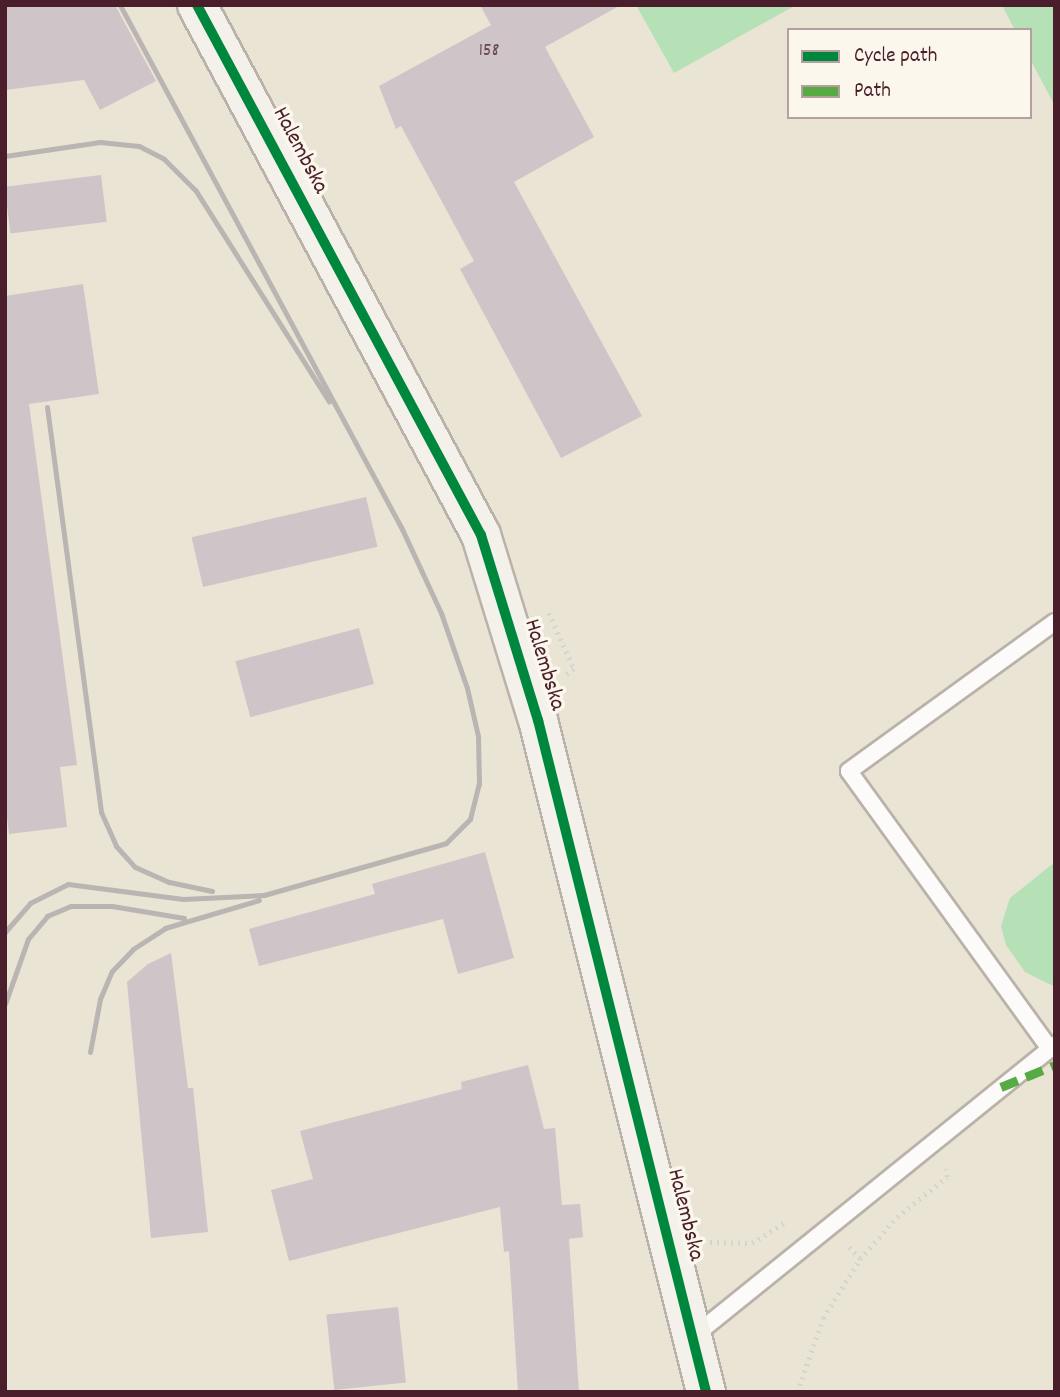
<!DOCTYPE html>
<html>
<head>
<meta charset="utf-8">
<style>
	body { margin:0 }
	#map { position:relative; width:1060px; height:1397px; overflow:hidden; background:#eae4d4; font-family:Dekko,sans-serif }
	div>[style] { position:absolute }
	.green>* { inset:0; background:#b6e0b5 }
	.building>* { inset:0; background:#cfc4c8; transform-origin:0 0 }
	.path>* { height:4.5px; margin-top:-2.25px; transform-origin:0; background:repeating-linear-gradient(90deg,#d7d3d0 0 2px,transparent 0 7px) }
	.roads { filter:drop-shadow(2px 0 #bab2aa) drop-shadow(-2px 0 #bab2aa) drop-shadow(0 2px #bab2aa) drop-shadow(0 -2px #bab2aa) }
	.lane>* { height:16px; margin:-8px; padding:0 8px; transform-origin:8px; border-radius:8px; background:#fcfbf9 }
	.secondary>* { height:38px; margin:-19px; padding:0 19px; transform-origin:19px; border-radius:19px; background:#f3f1ea }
	.rail>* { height:5px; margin:-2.5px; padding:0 2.5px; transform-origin:2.5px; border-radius:2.5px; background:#bab4b3 }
	.quiet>* { height:9px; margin-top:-4.5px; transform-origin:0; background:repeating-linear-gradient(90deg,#57aa44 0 18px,transparent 0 27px) }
	.cycleway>* { height:10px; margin:-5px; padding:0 5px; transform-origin:5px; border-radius:5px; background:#00873e }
	span { translate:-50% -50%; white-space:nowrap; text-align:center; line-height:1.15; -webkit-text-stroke:7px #fbf7ec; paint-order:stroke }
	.number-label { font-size:19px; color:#6b4852 }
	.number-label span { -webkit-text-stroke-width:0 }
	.street-label { font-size:23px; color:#4a1f2b }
	.frame { position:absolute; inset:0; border:7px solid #4a1f2b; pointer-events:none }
	.legend { position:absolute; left:787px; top:28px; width:245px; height:91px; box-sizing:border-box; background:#fbf7ec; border:2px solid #b4a19f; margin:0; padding:9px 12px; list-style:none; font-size:21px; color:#4a1f2b }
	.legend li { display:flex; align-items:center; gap:14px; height:35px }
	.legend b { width:35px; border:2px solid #b4a19f }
</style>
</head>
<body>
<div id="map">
	<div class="green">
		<i style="clip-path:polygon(636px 5px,796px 5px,674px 73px)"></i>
		<i style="clip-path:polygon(1002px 5px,1055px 5px,1055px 106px,1030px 59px,1030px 30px,1015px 30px)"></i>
		<i style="clip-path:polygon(1055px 862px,1055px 987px,1025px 972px,1006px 945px,1001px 926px,1010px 898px)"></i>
	</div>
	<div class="building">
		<i style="clip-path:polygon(5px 5px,115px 5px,156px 81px,100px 110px,84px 80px,5px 90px)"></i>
		<i style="clip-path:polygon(480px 5px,621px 5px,545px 47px,594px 137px,514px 182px,642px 416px,561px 458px,460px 269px,474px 261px,401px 126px,396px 129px,379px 86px,491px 25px)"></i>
		<i style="left:101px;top:175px;width:47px;height:97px;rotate:83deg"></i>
		<i style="clip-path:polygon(83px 284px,99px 394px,29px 404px,77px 765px,60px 767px,67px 827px,9px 834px,5px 800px,5px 296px)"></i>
		<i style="left:366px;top:497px;width:51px;height:179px;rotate:77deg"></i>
		<i style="left:359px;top:628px;width:58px;height:128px;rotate:75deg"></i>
		<i style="clip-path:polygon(485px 852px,514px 958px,458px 974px,443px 919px,259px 966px,249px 929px,375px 894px,372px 884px)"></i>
		<i style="clip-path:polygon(171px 953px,188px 1088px,193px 1088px,208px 1232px,151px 1238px,127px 982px,148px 964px)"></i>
		<i style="clip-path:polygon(528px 1065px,544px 1129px,555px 1128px,562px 1205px,580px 1204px,583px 1237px,569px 1239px,579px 1392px,518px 1392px,509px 1251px,504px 1252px,500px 1207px,289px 1261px,271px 1190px,313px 1179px,300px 1131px,462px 1089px,461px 1082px)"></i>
		<i style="left:398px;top:1307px;width:76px;height:72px;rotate:84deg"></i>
	</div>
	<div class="path">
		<i style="left:549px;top:613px;width:61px;rotate:65.9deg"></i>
		<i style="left:574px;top:669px;width:10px;rotate:143deg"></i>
		<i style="left:710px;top:1242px;width:42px;rotate:1.4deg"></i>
		<i style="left:752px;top:1243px;width:40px;rotate:-32deg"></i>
		<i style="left:860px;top:1259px;width:56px;rotate:-48.6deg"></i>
		<i style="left:897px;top:1217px;width:64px;rotate:-38.7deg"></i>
		<i style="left:947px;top:1177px;width:8px;rotate:-97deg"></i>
		<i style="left:797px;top:1392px;width:78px;rotate:-70.6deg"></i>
		<i style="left:823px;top:1318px;width:70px;rotate:-57.9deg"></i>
		<i style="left:860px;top:1259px;width:19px;rotate:-133deg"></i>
	</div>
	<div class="roads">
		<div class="lane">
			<i style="left:1050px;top:1049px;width:343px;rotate:-125.9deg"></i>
			<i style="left:849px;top:771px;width:254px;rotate:-35.9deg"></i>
			<i style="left:694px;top:1336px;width:464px;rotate:-38.9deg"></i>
		</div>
		<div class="secondary">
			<i style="left:197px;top:5px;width:601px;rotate:61.82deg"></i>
			<i style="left:481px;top:535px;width:194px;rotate:72.9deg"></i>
			<i style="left:538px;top:720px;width:693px;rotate:75.96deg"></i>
		</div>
	</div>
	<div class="rail">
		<i style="left:5px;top:156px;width:96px;rotate:-8.4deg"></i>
		<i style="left:100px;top:142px;width:39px;rotate:6deg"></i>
		<i style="left:139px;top:146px;width:28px;rotate:27deg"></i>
		<i style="left:164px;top:159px;width:45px;rotate:45deg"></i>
		<i style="left:196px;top:191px;width:249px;rotate:57.7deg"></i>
		<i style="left:47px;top:407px;width:409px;rotate:82.4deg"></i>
		<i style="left:101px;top:812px;width:37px;rotate:66deg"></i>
		<i style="left:116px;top:846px;width:28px;rotate:48deg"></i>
		<i style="left:135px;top:867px;width:37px;rotate:24deg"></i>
		<i style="left:169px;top:882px;width:44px;rotate:11.8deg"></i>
		<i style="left:5px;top:932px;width:38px;rotate:-49deg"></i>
		<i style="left:30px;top:903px;width:42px;rotate:-26.6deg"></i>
		<i style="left:68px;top:884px;width:116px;rotate:7.4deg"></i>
		<i style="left:183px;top:899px;width:81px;rotate:-2.8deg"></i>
		<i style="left:264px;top:895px;width:189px;rotate:-15.9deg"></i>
		<i style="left:446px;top:843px;width:34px;rotate:-45deg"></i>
		<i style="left:470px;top:819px;width:36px;rotate:-76deg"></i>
		<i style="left:479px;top:784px;width:48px;rotate:-91.2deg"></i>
		<i style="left:478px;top:736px;width:49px;rotate:-102.9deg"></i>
		<i style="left:467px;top:688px;width:79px;rotate:-109.1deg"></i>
		<i style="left:441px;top:613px;width:93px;rotate:-114.9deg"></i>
		<i style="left:402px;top:529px;width:595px;rotate:-118.29deg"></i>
		<i style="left:5px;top:1004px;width:69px;rotate:-70.5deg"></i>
		<i style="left:28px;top:939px;width:30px;rotate:-50deg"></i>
		<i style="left:47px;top:916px;width:26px;rotate:-23deg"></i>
		<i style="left:71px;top:906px;width:41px"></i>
		<i style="left:112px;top:906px;width:73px;rotate:9.5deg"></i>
		<i style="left:90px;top:1052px;width:54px;rotate:-79.3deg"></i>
		<i style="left:100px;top:999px;width:30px;rotate:-67deg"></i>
		<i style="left:112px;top:971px;width:30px;rotate:-46deg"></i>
		<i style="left:133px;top:949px;width:38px;rotate:-33deg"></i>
		<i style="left:165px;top:928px;width:98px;rotate:-16.6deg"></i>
	</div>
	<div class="quiet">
		<i style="left:1001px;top:1087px;width:58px;rotate:-22.2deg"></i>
	</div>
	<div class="cycleway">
		<i style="left:197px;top:5px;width:601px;rotate:61.82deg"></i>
		<i style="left:481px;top:535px;width:194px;rotate:72.9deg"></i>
		<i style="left:538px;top:720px;width:693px;rotate:75.96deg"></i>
	</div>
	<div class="number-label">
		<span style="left:489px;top:52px">158</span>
	</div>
	<div class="street-label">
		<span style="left:299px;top:151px;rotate:62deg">Halembska</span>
		<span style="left:543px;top:665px;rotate:73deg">Halembska</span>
		<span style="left:684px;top:1215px;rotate:76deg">Halembska</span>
	</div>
	<div class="frame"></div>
	<ul class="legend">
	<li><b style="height:9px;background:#00873e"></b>Cycle path</li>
	<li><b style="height:9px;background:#57aa44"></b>Path</li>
	</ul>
</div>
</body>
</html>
